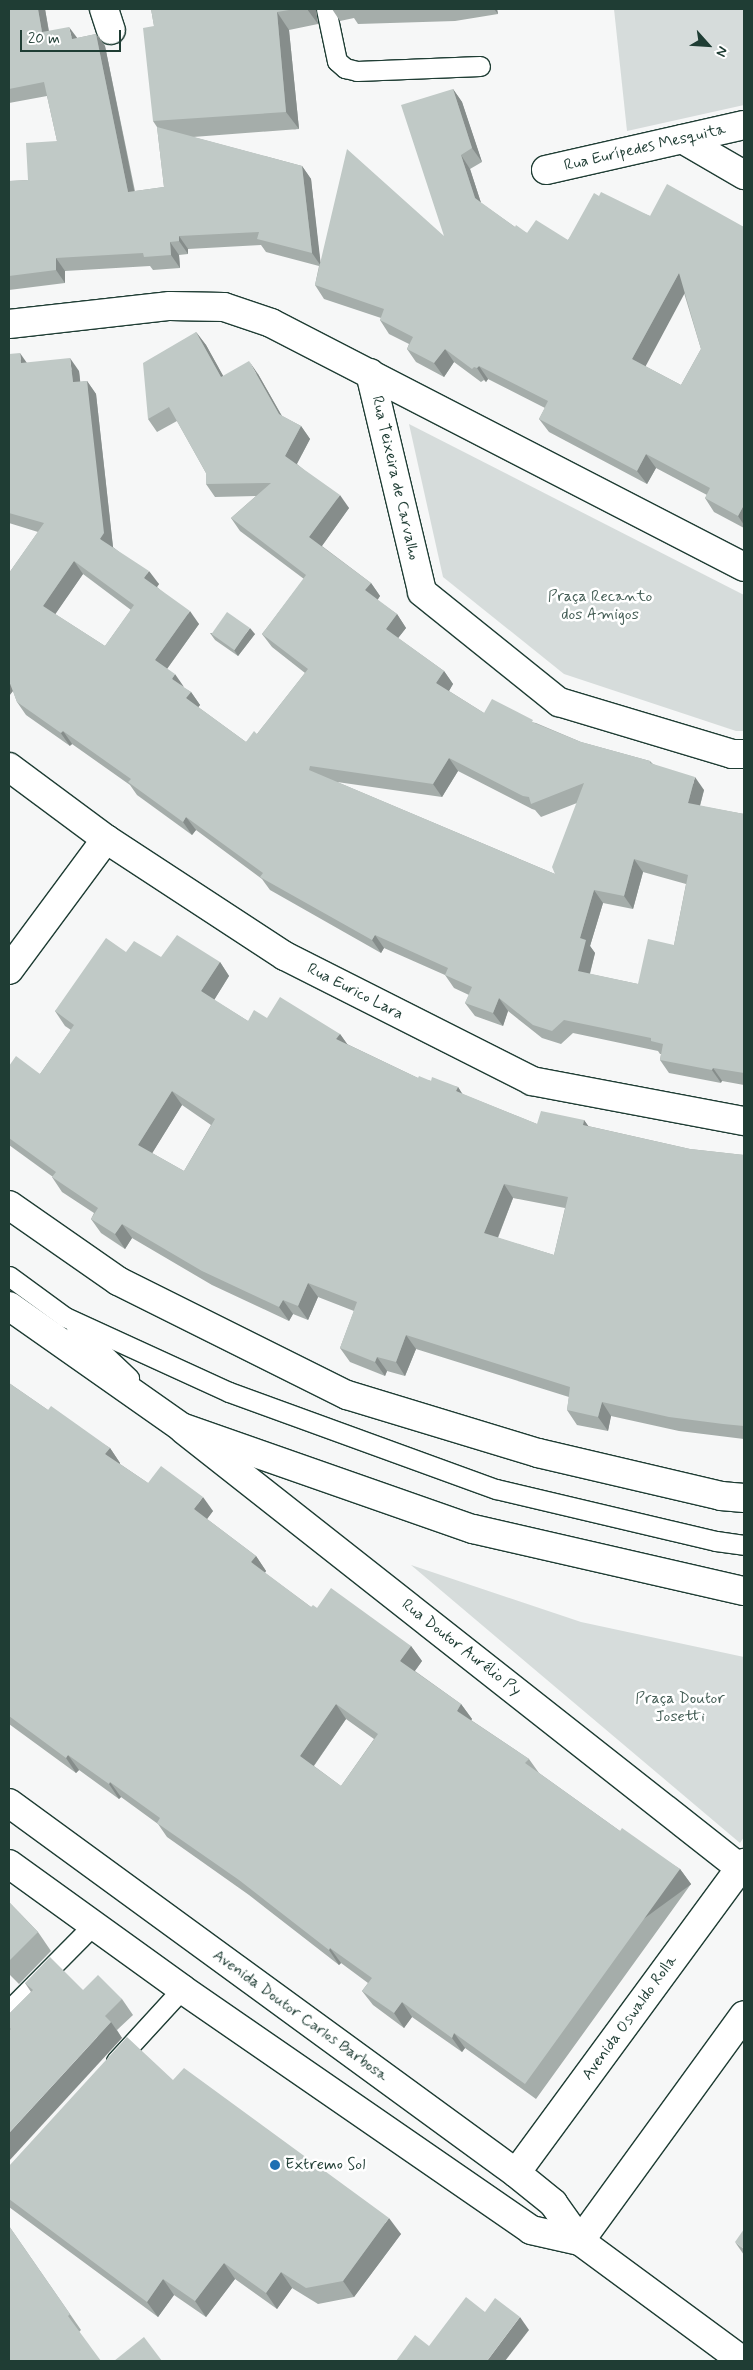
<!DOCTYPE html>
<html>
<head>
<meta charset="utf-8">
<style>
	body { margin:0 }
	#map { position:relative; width:753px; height:2370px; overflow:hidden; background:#f6f7f7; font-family:Mynerve,sans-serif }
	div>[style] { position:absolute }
	.green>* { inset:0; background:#d6dcdb }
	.roads { filter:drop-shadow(1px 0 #1f3d34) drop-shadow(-1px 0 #1f3d34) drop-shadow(0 1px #1f3d34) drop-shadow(0 -1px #1f3d34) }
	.lane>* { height:19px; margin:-9.5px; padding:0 9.5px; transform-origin:9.5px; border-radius:9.5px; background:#fff }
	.street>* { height:28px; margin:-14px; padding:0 14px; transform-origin:14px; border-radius:14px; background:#fff }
	.secondary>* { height:28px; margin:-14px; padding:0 14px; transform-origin:14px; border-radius:14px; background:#fff }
	.wall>* { inset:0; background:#a5adaa }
	.shaded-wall>* { inset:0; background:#868d8b; transform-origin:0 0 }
	.building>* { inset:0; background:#c0c9c6; transform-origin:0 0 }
	.dots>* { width:14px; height:14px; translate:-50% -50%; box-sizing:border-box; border:2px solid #fff; border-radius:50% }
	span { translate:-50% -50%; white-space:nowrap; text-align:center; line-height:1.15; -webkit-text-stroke:5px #fff; paint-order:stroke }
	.street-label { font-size:16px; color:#1f3d34 }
	.park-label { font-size:16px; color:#445d55 }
	.poi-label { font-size:16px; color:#1f3d34 }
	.left { translate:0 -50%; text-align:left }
	.frame { position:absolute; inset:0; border:10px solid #1f3d34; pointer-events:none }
	.north { position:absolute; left:683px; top:20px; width:50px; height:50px; -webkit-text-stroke:4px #fff; paint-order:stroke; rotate:116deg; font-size:14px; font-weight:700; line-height:20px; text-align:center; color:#1f3d34 }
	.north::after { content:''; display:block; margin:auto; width:18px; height:22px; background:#1f3d34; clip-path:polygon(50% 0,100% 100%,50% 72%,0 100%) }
	.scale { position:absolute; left:20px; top:30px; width:101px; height:22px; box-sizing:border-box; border:2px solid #1f3d34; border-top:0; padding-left:6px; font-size:15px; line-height:18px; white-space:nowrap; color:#1f3d34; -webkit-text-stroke:4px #fff; paint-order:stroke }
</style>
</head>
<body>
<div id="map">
	<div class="green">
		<i style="clip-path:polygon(614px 9px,744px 9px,744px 105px,627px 131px)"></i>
		<i style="clip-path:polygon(409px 424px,744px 595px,744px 731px,736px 731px,564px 674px,443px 577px)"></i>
		<i style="clip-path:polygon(411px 1565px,581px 1622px,744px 1657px,744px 1837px,740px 1843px)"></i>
	</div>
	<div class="roads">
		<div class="lane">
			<i style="left:326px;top:9px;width:53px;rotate:78.1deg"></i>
			<i style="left:337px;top:61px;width:11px;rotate:41deg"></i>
			<i style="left:345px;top:68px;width:12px;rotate:14deg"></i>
			<i style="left:357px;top:71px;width:123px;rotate:-2.3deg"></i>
			<i style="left:9px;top:1276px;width:69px;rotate:36.2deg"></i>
			<i style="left:65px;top:1317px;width:180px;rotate:24.6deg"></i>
			<i style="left:229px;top:1392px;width:284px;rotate:20deg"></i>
			<i style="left:496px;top:1489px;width:226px;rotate:13.3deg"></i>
			<i style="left:716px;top:1541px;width:28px;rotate:8deg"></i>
			<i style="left:76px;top:1328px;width:73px;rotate:43.3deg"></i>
			<i style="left:9px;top:2010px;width:120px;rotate:-45.3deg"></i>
			<i style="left:116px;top:2061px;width:98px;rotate:-47.5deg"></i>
		</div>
		<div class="street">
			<i style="left:104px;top:9px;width:22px;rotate:72deg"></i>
			<i style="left:682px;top:139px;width:72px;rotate:30.1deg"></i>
			<i style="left:546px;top:170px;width:203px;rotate:-12.8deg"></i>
			<i style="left:9px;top:324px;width:162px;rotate:-6.4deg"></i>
			<i style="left:170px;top:306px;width:54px;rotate:1.1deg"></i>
			<i style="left:224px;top:307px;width:50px;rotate:18.8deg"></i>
			<i style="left:271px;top:323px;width:532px;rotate:27.29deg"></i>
			<i style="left:370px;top:373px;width:225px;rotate:76.6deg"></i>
			<i style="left:422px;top:592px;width:176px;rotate:38.8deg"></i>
			<i style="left:559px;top:702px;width:181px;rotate:16.7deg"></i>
			<i style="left:732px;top:754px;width:12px"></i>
			<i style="left:9px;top:767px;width:121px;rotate:36.6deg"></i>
			<i style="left:106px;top:839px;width:214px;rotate:33.2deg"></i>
			<i style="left:285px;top:956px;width:277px;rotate:26.8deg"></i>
			<i style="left:532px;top:1081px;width:216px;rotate:10.7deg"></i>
			<i style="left:9px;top:970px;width:163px;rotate:-53.5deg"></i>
			<i style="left:184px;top:1430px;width:708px;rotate:38.23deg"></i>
		</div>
		<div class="secondary">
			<i style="left:9px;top:1205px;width:133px;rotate:34.9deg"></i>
			<i style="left:118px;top:1281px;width:256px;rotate:26.5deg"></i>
			<i style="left:347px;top:1395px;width:200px;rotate:16.9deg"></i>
			<i style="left:538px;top:1453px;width:188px;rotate:13.2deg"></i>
			<i style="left:721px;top:1496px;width:23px;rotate:5deg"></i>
			<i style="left:9px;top:1306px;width:210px;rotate:35.1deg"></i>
			<i style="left:181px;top:1427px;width:309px;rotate:19.3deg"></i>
			<i style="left:473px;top:1529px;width:278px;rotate:12.9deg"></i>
			<i style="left:9px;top:1803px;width:628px;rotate:36.12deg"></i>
			<i style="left:516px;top:2173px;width:48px;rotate:39deg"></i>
			<i style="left:553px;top:2203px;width:47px;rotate:54.6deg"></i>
			<i style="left:580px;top:2241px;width:202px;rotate:36.4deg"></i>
			<i style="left:9px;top:1864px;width:213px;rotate:35.8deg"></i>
			<i style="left:182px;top:1989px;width:424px;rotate:34.6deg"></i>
			<i style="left:531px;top:2230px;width:50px;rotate:12.7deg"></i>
			<i style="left:516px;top:2173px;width:385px;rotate:-53.7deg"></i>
			<i style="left:580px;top:2241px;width:279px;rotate:-54deg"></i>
		</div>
	</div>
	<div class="wall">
		<i style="clip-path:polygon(evenodd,9px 9px,45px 9px,49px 31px,77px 38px,96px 34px,105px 46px,135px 191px,164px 187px,157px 127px,153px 121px,154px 26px,151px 9px,316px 9px,318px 24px,289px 30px,299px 129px,193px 137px,302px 166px,311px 179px,320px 262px,444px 236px,453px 89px,462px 102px,482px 162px,470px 169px,481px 203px,515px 227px,527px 233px,568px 240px,599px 196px,650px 216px,744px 227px,744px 528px,714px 512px,705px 498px,707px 495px,656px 468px,647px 484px,549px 432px,539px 419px,545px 408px,488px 379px,486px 382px,484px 380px,481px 382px,454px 362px,444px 377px,416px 362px,407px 349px,409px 344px,389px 334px,380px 320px,381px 318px,324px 299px,315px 285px,319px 266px,266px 252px,261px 245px,188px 249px,188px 254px,179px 255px,180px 268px,153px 270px,150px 266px,65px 271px,65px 283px,9px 290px,9px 181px,28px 180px,57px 141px,47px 96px,9px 103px,9px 9px,684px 293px,701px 349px,681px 385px,645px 366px,684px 293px)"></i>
		<i style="clip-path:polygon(332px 9px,497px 9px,498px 14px,455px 21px,358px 24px,354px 18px,340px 21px)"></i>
		<i style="clip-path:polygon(evenodd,196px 332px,206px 345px,223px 376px,258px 374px,282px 416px,301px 426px,310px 439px,297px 464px,349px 508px,322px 546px,371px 583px,380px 596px,377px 600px,397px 614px,406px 628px,398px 638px,444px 671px,453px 684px,449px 691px,484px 713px,536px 723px,581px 742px,650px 761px,653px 764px,704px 790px,700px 806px,744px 814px,744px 1085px,722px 1081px,721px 1083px,669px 1073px,660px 1060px,661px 1054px,660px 1054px,658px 1051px,573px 1033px,561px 1044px,542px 1038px,508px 1011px,503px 1026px,475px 1016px,465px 1003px,469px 995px,454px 988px,445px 975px,384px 948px,381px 953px,270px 890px,262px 879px,196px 830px,192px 835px,137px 795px,130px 785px,72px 744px,70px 746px,26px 715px,17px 702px,13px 691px,9px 696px,9px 573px,38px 532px,9px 523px,9px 354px,27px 363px,79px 371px,80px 382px,87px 381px,96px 394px,113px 547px,159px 584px,157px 587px,199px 624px,167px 669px,184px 688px,191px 692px,200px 705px,198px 707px,246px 742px,257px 734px,305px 673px,272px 647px,262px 634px,304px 579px,240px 531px,231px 518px,256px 496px,215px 497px,206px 484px,206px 473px,177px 421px,157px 432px,148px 419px,196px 332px,83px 574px,131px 610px,105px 646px,55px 614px,83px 574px,196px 332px,458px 771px,532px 809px,535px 810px,541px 817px,577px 803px,555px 874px,337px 782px,442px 797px,458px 771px,196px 332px,643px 872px,686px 884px,674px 945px,638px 984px,590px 974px,595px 953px,590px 946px,603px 903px,633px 909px,643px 872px)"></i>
		<i style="clip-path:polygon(210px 633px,255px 634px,238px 656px,215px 640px)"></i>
		<i style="clip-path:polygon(evenodd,126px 952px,161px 957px,220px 962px,229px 976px,214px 1000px,248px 1021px,267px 1018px,340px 1034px,347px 1044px,418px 1078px,458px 1087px,462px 1094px,537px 1124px,584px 1120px,588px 1126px,690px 1149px,744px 1155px,744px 1439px,679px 1431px,611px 1416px,608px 1431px,577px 1425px,567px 1410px,569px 1397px,416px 1349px,405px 1376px,387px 1371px,385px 1376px,350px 1362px,340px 1348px,354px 1311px,318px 1297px,308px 1320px,293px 1314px,289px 1321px,212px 1285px,132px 1238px,125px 1249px,101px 1233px,91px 1219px,94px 1213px,62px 1192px,52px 1177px,53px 1177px,9px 1145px,9px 1066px,40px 1074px,71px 1030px,65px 1026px,55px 1011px,126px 952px,182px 1105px,211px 1125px,184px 1171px,152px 1153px,182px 1105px,126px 952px,513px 1198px,565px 1208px,554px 1255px,498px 1238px,513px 1198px)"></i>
		<i style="clip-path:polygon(evenodd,9px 1383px,48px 1410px,110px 1448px,120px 1463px,120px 1464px,148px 1483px,213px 1511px,207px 1519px,256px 1556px,266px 1571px,265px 1573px,311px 1607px,317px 1608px,411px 1646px,422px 1661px,415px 1671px,461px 1704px,472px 1719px,471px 1720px,529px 1759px,539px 1773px,620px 1831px,680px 1869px,691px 1884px,536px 2099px,465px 2048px,462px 2052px,412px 2017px,404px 2028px,373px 2005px,362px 1991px,368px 1983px,341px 1963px,339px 1965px,249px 1895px,167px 1837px,158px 1824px,121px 1797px,119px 1799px,79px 1770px,76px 1773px,9px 1724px,9px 1383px,346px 1719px,374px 1739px,341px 1786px,314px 1766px,346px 1719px)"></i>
		<i style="clip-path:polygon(9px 1902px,38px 1932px,51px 1951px,19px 1984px,9px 1974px)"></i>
		<i style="clip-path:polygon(25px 1983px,83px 1990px,122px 1999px,133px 2015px,117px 2030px,122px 2038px,9px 2031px,9px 2014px,31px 1992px)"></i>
		<i style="clip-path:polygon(173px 2080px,401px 2234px,354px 2297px,318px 2304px,292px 2288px,277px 2309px,235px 2279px,206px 2317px,174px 2295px,158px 2317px,9px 2207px,9px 2166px)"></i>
		<i style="clip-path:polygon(9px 2226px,81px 2330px,79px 2332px,9px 2361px)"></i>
		<i style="clip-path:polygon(735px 2242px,744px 2249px,744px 2255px)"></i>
	</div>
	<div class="shaded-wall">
		<i style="clip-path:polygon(38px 9px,45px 9px,51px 45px,42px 32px)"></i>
		<i style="clip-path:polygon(307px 9px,316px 9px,318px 24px)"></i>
		<i style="clip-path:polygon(494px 9px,497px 9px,498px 14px)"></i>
		<i style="clip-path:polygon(277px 12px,289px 30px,299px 129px,286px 112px)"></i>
		<i style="clip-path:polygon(69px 27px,78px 39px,72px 39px)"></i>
		<i style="clip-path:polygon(96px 34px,105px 46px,137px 205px,128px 192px)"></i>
		<i style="clip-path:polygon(453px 89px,462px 102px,482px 162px,472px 148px)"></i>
		<i style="clip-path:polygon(461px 155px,470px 169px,484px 212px,475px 198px)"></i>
		<i style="clip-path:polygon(302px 166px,311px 179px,321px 266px,312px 253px)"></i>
		<i style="clip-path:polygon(179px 236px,188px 249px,188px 254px,179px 241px)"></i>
		<i style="clip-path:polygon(170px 242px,179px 255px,180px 268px,171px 255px)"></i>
		<i style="clip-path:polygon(56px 258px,65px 271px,65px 283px,56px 270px)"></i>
		<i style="clip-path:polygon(679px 273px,688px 287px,642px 373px,632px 359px)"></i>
		<i style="clip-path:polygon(196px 332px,206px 345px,231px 390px,221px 377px)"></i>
		<i style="clip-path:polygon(445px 349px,454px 362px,444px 377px,434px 363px)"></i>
		<i style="clip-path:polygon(20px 353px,29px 366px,21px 363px)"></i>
		<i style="clip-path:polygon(70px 358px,79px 371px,82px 396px,73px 382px)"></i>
		<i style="clip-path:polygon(249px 361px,258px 374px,288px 427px,279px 414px)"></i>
		<i style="clip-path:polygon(479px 366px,488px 379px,486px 382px,477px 368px)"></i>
		<i style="clip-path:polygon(87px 381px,96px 394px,113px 547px,109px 552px,100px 539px)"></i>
		<i style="clip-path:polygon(301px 426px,310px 439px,294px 469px,285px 456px)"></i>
		<i style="clip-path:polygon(646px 454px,656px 468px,647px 484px,637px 471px)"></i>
		<i style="clip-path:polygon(340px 495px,349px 508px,319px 550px,309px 537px)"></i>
		<i style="clip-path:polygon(744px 505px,744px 525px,738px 516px)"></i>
		<i style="clip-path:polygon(74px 561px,83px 574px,52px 619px,43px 606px)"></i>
		<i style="clip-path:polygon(149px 571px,159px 584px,154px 591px,144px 578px)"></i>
		<i style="clip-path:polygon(371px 583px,380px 596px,375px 604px,365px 590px)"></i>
		<i style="clip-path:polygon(190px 611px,199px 624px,164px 673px,155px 660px)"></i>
		<i style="clip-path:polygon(397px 614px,406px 628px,395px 642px,386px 629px)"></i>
		<i style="clip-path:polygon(250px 628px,255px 634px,238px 656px,234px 650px)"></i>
		<i style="clip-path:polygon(444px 671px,453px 684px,446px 696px,436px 683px)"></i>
		<i style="clip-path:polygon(175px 674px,184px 687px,172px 679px)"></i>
		<i style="clip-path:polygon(9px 679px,15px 688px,9px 696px)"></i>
		<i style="clip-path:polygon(191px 692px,200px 705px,195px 711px,186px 698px)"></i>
		<i style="left:63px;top:731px;width:16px;height:3px;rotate:55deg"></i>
		<i style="clip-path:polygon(449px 758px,458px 771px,442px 797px,433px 784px)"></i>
		<i style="clip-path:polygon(695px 777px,704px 790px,697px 816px,688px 803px)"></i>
		<i style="clip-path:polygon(186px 817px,196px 830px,192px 835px,183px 822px)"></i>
		<i style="clip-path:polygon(634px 859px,643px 872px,633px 909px,624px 896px)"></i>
		<i style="clip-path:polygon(594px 890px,603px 903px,590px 946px,595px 953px,587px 984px,578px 971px,580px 938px)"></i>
		<i style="clip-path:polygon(375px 935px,384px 948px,381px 953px,372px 940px)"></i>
		<i style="clip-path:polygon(220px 962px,229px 976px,211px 1005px,201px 991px)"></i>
		<i style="clip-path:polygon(499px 998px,508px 1011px,503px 1026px,493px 1013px)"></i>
		<i style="clip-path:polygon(340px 1034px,350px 1048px,336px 1039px)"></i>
		<i style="left:713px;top:1068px;width:16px;height:2px;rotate:55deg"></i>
		<i style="clip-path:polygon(458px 1087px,467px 1101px,456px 1091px)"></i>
		<i style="clip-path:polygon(172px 1091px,182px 1105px,148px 1160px,138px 1145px)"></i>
		<i style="clip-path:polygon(584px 1120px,594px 1134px,583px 1125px)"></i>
		<i style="clip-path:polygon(504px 1184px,513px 1198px,494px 1247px,484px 1233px)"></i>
		<i style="clip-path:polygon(122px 1224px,132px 1238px,125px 1249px,115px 1234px)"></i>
		<i style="clip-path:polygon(308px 1283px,318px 1297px,308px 1320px,298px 1306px)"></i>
		<i style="clip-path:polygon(283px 1300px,293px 1314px,289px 1321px,279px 1307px)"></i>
		<i style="clip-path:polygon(406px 1335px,416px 1349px,405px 1376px,396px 1362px)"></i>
		<i style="clip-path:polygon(377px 1357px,387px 1371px,385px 1376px,375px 1362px)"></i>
		<i style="clip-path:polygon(602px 1402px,611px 1416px,608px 1431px,598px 1417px)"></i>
		<i style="clip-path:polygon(110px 1448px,120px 1463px,116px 1469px,105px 1454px)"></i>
		<i style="clip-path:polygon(203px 1497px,213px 1511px,204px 1523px,194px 1509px)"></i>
		<i style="clip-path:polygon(256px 1556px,266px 1571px,261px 1577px,251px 1562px)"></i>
		<i style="clip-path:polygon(411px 1646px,422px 1661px,411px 1676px,400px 1661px)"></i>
		<i style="clip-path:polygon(336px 1704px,346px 1719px,310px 1771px,300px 1756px)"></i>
		<i style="clip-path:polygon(461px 1704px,472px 1719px,467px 1726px,457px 1711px)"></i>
		<i style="clip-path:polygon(68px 1755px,79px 1770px,76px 1773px,66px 1758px)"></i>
		<i style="clip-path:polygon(110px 1782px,121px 1797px,119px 1799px,109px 1784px)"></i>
		<i style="left:680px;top:1869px;width:19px;height:265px;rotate:54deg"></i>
		<i style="clip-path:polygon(330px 1948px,341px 1963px,339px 1965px,329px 1950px)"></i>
		<i style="clip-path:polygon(402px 2002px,412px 2017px,404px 2028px,394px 2013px)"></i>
		<i style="clip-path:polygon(111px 2022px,122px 2038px,9px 2161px,9px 2133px)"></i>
		<i style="clip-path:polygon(454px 2033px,465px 2048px,462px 2052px,452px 2038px)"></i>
		<i style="clip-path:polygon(389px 2218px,401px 2234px,354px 2297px,343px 2281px)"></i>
		<i style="clip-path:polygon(224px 2263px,235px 2279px,206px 2317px,195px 2301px)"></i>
		<i style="clip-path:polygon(281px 2272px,292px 2288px,277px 2309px,266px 2293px)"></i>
		<i style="clip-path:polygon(163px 2279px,174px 2295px,158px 2317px,147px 2302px)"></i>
		<i style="clip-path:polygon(520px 2317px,529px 2330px,505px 2361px,487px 2361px)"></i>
	</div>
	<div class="building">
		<i style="clip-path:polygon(9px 9px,38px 9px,42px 32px,69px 27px,72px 39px,96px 34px,128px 192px,164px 187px,157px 127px,302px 166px,312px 253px,257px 239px,259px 232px,179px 236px,179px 241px,170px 242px,171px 255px,144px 257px,143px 253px,56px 258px,56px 270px,9px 276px,9px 181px,28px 180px,26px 143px,57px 141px,44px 82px,9px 89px)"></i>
		<i style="clip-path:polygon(151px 9px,295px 9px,277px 12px,286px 112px,153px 121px,143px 28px,154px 26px)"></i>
		<i style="clip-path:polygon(evenodd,453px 89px,472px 148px,461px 155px,475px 198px,515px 227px,516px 225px,527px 233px,536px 220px,568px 240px,594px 193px,599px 196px,601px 192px,650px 216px,667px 184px,744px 227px,744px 505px,738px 516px,705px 498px,710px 488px,646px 454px,637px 471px,539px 419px,548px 401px,479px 366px,477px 368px,474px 367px,472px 369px,445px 349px,434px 363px,407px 349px,413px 337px,380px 320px,384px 309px,315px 285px,347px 149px,444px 236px,401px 105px,453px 89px,679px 273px,701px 349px,681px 385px,632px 359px,679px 273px)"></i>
		<i style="clip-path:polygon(evenodd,196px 332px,221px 377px,249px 361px,279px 414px,301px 426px,285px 456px,340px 495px,309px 537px,371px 583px,365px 590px,397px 614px,386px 629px,444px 671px,436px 683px,484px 713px,492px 699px,533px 720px,532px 722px,581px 742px,650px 761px,650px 763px,695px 777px,688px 803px,744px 814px,744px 1073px,713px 1068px,712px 1070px,660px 1060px,663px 1044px,651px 1041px,651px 1038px,564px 1020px,552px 1031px,533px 1025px,499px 998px,493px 1013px,465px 1003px,472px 987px,445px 975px,448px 968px,375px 935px,372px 940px,260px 877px,263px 873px,186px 817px,183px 822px,128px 782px,131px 779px,63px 731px,61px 733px,17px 702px,9px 681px,9px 573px,44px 523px,9px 513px,9px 354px,20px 353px,21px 363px,70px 358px,73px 382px,87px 381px,104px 533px,100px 539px,149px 571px,144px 578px,190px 611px,155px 660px,175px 674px,172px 679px,191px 692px,186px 698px,246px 742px,254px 731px,257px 734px,308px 669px,262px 634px,306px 575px,231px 518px,271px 483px,206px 484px,206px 473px,169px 407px,148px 419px,143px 363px,196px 332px,74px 561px,134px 605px,105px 646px,43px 606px,74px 561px,196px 332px,449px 758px,523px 796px,529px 797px,531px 804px,584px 783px,552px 867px,555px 874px,309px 770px,310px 766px,433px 784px,449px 758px,196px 332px,634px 859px,688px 875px,674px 945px,648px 939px,638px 984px,578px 971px,586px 940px,580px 938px,594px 890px,624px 896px,634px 859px)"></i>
		<i style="left:227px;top:612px;width:28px;height:27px;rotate:35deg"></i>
		<i style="clip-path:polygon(evenodd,177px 935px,220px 962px,201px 991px,248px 1021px,254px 1010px,267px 1018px,280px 997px,340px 1034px,336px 1039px,418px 1078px,419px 1076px,431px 1081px,432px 1077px,458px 1087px,456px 1091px,537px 1124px,541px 1111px,584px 1120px,583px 1125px,690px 1149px,744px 1155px,744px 1426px,723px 1424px,669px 1417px,602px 1402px,598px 1417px,567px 1410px,570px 1387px,406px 1335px,396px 1362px,377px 1357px,375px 1362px,340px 1348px,357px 1302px,308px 1283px,298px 1306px,283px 1300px,279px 1307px,202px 1271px,122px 1224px,115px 1234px,91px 1219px,98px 1208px,52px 1177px,56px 1172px,9px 1138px,9px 1066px,16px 1056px,40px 1074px,74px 1025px,55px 1011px,106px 938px,126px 952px,134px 941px,161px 957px,177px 935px,172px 1091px,215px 1119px,184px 1171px,138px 1145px,172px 1091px,177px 935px,504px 1184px,568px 1197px,554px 1255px,484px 1233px,504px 1184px)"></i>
		<i style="clip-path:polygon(evenodd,9px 1383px,48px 1410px,51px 1406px,110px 1448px,105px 1454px,148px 1483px,161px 1466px,203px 1497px,194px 1509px,256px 1556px,251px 1562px,311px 1607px,313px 1605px,317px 1608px,331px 1588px,411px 1646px,400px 1661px,461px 1704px,457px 1711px,529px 1759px,525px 1763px,620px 1831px,622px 1828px,680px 1869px,525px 2084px,454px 2033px,452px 2038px,402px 2002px,394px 2013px,362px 1991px,372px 1978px,330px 1948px,329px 1950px,239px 1880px,157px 1823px,160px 1818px,110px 1782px,109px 1784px,68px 1755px,66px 1758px,9px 1716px,9px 1383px,336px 1704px,378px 1734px,341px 1786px,300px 1756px,336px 1704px)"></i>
		<i style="clip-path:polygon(9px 1902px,38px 1932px,9px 1961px)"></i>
		<i style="clip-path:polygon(50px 1957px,83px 1990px,98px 1975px,122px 1999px,105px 2016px,111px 2022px,9px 2133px,9px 2031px,11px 2029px,9px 2027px,9px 2014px,33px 1990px,25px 1983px)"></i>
		<i style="clip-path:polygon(127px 2037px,173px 2080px,184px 2068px,389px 2218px,343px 2281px,306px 2288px,281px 2272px,266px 2293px,224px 2263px,195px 2301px,163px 2279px,147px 2302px,9px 2199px,9px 2166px)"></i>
		<i style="clip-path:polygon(9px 2226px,70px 2314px,68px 2316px,101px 2361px,9px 2361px)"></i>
		<i style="clip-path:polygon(744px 2229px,744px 2249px,735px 2242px)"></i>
		<i style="clip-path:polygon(466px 2297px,485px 2312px,495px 2298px,520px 2317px,487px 2361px,396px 2361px,415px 2335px,429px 2346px)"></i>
		<i style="clip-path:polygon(144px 2337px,162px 2361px,114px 2361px)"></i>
	</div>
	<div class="dots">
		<i style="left:275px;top:2165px;background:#1f6fb2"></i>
	</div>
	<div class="street-label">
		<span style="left:645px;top:148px;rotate:-13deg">Rua Eurípedes Mesquita</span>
		<span style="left:395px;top:478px;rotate:77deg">Rua Teixeira de Carvalho</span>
		<span style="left:355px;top:992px;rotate:27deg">Rua Eurico Lara</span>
		<span style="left:461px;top:1648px;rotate:38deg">Rua Doutor Aurélio Py</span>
		<span style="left:300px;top:2016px;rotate:36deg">Avenida Doutor Carlos Barbosa</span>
		<span style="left:630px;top:2018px;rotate:-54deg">Avenida Oswaldo Rolla</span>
	</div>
	<div class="park-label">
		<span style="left:600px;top:606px">Praça Recanto<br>dos Amigos</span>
		<span style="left:680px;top:1708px">Praça Doutor<br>Josetti</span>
	</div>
	<div class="poi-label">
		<span class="left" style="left:285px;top:2165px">Extremo Sol</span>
	</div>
	<div class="frame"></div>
	<div class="north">N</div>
	<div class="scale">20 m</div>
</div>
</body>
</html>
